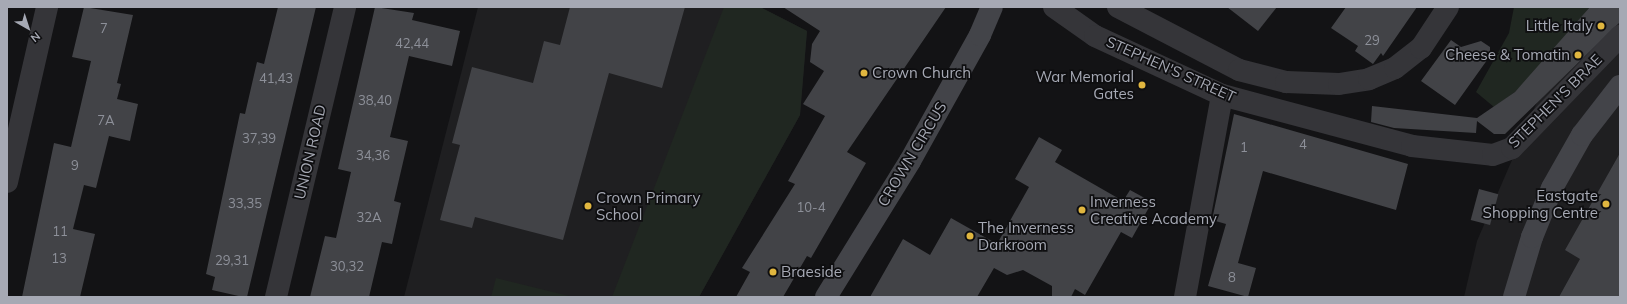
<!DOCTYPE html>
<html>
<head>
<meta charset="utf-8">
<style>
	body { margin:0 }
	#map { position:relative; width:1627px; height:304px; overflow:hidden; background:#131315; font-family:Mulish,sans-serif }
	div>[style] { position:absolute }
	.built>* { inset:0; background:#1f1f21 }
	.green>* { inset:0; background:#202721 }
	.building>* { inset:0; background:#424347; transform-origin:0 0 }
	.street>* { height:22px; margin:-11px; padding:0 11px; transform-origin:11px; border-radius:11px; background:#353539 }
	.secondary>* { height:22px; margin:-11px; padding:0 11px; transform-origin:11px; border-radius:11px; background:#434449 }
	.dots>* { width:11px; height:11px; translate:-50% -50%; box-sizing:border-box; border:2px solid #0e0e10; border-radius:50% }
	span { translate:-50% -50%; white-space:nowrap; text-align:center; line-height:1.15; -webkit-text-stroke:3.5px #0e0e10; paint-order:stroke }
	.number-label { font-size:13px; color:#8d9099 }
	.number-label span { -webkit-text-stroke-width:0 }
	.poi-label { font-size:15px; color:#a6a9b4 }
	.right { translate:-100% -50%; text-align:right }
	.left { translate:0 -50%; text-align:left }
	.street-label { font-size:15px; color:#a6a9b4 }
	.frame { position:absolute; inset:0; border:8px solid #a6a9b4; pointer-events:none }
	.north { position:absolute; left:8px; top:8px; width:40px; height:40px; -webkit-text-stroke:3px #0e0e10; paint-order:stroke; rotate:141deg; font-size:11px; font-weight:700; line-height:16px; text-align:center; color:#a6a9b4 }
	.north::after { content:''; display:block; margin:auto; width:14px; height:18px; background:#a6a9b4; clip-path:polygon(50% 0,100% 100%,50% 72%,0 100%) }
</style>
</head>
<body>
<div id="map">
	<div class="built">
		<div style="clip-path:polygon(478px 7px,760px 7px,807px 31px,800px 115px,699px 297px,404px 297px)"></div>
		<div style="clip-path:polygon(1578px 7px,1620px 7px,1620px 297px,1464px 297px,1477px 241px)"></div>
	</div>
	<div class="green">
		<div style="clip-path:polygon(724px 7px,760px 7px,807px 31px,800px 115px,699px 297px,612px 297px)"></div>
		<div style="clip-path:polygon(1514px 7px,1590px 7px,1541px 66px,1515px 92px,1494px 107px,1476px 92px,1509px 33px)"></div>
		<div style="clip-path:polygon(496px 278px,569px 296px,569px 297px,491px 297px)"></div>
	</div>
	<div class="building">
		<div style="clip-path:polygon(84px 7px,133px 15px,117px 83px,121px 84px,117px 99px,138px 104px,130px 141px,109px 136px,96px 188px,84px 185px,73px 229px,95px 234px,80px 297px,22px 297px,54px 143px,71px 147px,91px 61px,72px 57px)"></div>
		<div style="clip-path:polygon(278px 7px,316px 7px,247px 297px,243px 297px,212px 290px,215px 277px,206px 274px,240px 113px,245px 114px,257px 62px,264px 64px)"></div>
		<div style="clip-path:polygon(375px 7px,414px 13px,412px 20px,460px 31px,452px 66px,409px 56px,390px 137px,408px 141px,394px 201px,401px 203px,392px 244px,382px 242px,369px 297px,310px 297px,325px 236px,336px 238px,351px 172px,338px 169px)"></div>
		<div style="clip-path:polygon(570px 7px,685px 7px,662px 88px,609px 73px,563px 240px,475px 217px,472px 228px,440px 220px,460px 145px,452px 143px,472px 67px,533px 83px,544px 41px,560px 45px)"></div>
		<div style="clip-path:polygon(783px 7px,946px 7px,847px 152px,866px 163px,811px 258px,807px 256px,783px 297px,736px 297px,750px 272px,742px 268px,795px 184px,788px 181px,825px 116px,803px 104px,824px 71px,810px 62px,812px 44px,820px 31px)"></div>
		<div style="clip-path:polygon(1227px 7px,1277px 7px,1258px 31px)"></div>
		<div style="clip-path:polygon(1346px 7px,1417px 7px,1383px 56px,1381px 53px,1373px 64px,1355px 51px,1358px 46px,1331px 28px)"></div>
		<div style="clip-path:polygon(1590px 7px,1620px 7px,1620px 22px,1505px 134px,1494px 134px,1477px 121px,1476px 133px,1394px 128px,1371px 122px,1372px 106px,1477px 118px,1515px 92px)"></div>
		<div style="clip-path:polygon(1451px 40px,1461px 47px,1481px 41px,1490px 47px,1490px 56px,1455px 105px,1421px 81px)"></div>
		<div style="clip-path:polygon(1234px 114px,1408px 164px,1396px 210px,1263px 171px,1238px 263px,1256px 268px,1248px 297px,1208px 286px,1226px 224px,1212px 220px)"></div>
		<div style="clip-path:polygon(1039px 137px,1062px 150px,1055px 162px,1123px 201px,1130px 190px,1152px 202px,1132px 238px,1121px 232px,1085px 295px,1075px 289px,1071px 297px,1052px 297px,1052px 286px,1023px 270px,1007px 275px,994px 268px,977px 297px,870px 297px,903px 239px,930px 255px,951px 218px,997px 244px,1029px 187px,1015px 179px)"></div>
		<div style="clip-path:polygon(1620px 153px,1620px 297px,1559px 297px,1580px 259px,1565px 250px)"></div>
		<div style="left:1479px;top:189px;width:20px;height:32px;rotate:15deg"></div>
	</div>
	<div class="street">
		<div style="left:1054px;top:7px;width:50px;rotate:35.3deg"></div>
		<div style="left:1095px;top:36px;width:140px;rotate:24.9deg"></div>
		<div style="left:1222px;top:95px;width:197px;rotate:15deg"></div>
		<div style="left:1412px;top:146px;width:81px;rotate:6.3deg"></div>
		<div style="left:1493px;top:155px;width:20px;rotate:-20deg"></div>
		<div style="left:1512px;top:148px;width:156px;rotate:-46deg"></div>
		<div style="left:1118px;top:7px;width:136px;rotate:27.5deg"></div>
		<div style="left:1239px;top:70px;width:49px;rotate:14.3deg"></div>
		<div style="left:1286px;top:82px;width:53px;rotate:2.2deg"></div>
		<div style="left:1339px;top:84px;width:30px;rotate:-9deg"></div>
		<div style="left:1369px;top:79px;width:28px;rotate:-23deg"></div>
		<div style="left:1395px;top:68px;width:33px;rotate:-38deg"></div>
		<div style="left:1421px;top:48px;width:49px;rotate:-56.6deg"></div>
		<div style="left:7px;top:182px;width:180px;rotate:-77.1deg"></div>
		<div style="left:276px;top:297px;width:298px;rotate:-76.6deg"></div>
		<div style="left:1185px;top:297px;width:205px;rotate:-79.6deg"></div>
	</div>
	<div class="secondary">
		<div style="left:826px;top:297px;width:160px;rotate:-58.3deg"></div>
		<div style="left:910px;top:161px;width:144px;rotate:-60.9deg"></div>
		<div style="left:980px;top:35px;width:30px;rotate:-67deg"></div>
		<div style="left:1514px;top:297px;width:63px;rotate:-73.3deg"></div>
		<div style="left:1532px;top:237px;width:53px;rotate:-67.8deg"></div>
		<div style="left:1552px;top:188px;width:61px;rotate:-60.5deg"></div>
		<div style="left:1582px;top:135px;width:62px;rotate:-52.2deg"></div>
	</div>
	<div class="dots">
		<div style="left:1601px;top:26px;background:#e0b63f"></div>
		<div style="left:1578px;top:55px;background:#e0b63f"></div>
		<div style="left:864px;top:73px;background:#e0b63f"></div>
		<div style="left:1142px;top:85px;background:#e0b63f"></div>
		<div style="left:1606px;top:204px;background:#e0b63f"></div>
		<div style="left:588px;top:206px;background:#e0b63f"></div>
		<div style="left:1082px;top:210px;background:#e0b63f"></div>
		<div style="left:970px;top:236px;background:#e0b63f"></div>
		<div style="left:773px;top:272px;background:#e0b63f"></div>
	</div>
	<div class="number-label">
		<span style="left:104px;top:28px">7</span>
		<span style="left:1372px;top:40px">29</span>
		<span style="left:412px;top:43px">42,44</span>
		<span style="left:276px;top:78px">41,43</span>
		<span style="left:375px;top:100px">38,40</span>
		<span style="left:106px;top:120px">7A</span>
		<span style="left:259px;top:138px">37,39</span>
		<span style="left:1303px;top:144px">4</span>
		<span style="left:1244px;top:147px">1</span>
		<span style="left:373px;top:155px">34,36</span>
		<span style="left:75px;top:165px">9</span>
		<span style="left:245px;top:203px">33,35</span>
		<span style="left:811px;top:207px">10-4</span>
		<span style="left:369px;top:217px">32A</span>
		<span style="left:60px;top:231px">11</span>
		<span style="left:59px;top:258px">13</span>
		<span style="left:232px;top:260px">29,31</span>
		<span style="left:347px;top:266px">30,32</span>
		<span style="left:1232px;top:277px">8</span>
	</div>
	<div class="poi-label">
		<span class="right" style="left:1593px;top:26px">Little Italy</span>
		<span class="right" style="left:1570px;top:55px">Cheese &amp; Tomatin</span>
		<span class="left" style="left:872px;top:73px">Crown Church</span>
		<span class="right" style="left:1134px;top:85px">War Memorial<br>Gates</span>
		<span class="right" style="left:1598px;top:204px">Eastgate<br>Shopping Centre</span>
		<span class="left" style="left:596px;top:206px">Crown Primary<br>School</span>
		<span class="left" style="left:1090px;top:210px">Inverness<br>Creative Academy</span>
		<span class="left" style="left:978px;top:236px">The Inverness<br>Darkroom</span>
		<span class="left" style="left:781px;top:272px">Braeside</span>
	</div>
	<div class="street-label">
		<span style="left:1171px;top:69px;rotate:24deg">STEPHEN'S STREET</span>
		<span style="left:1555px;top:101px;rotate:-45deg">STEPHEN'S BRAE</span>
		<span style="left:310px;top:152px;rotate:-77deg">UNION ROAD</span>
		<span style="left:912px;top:154px;rotate:-59deg">CROWN CIRCUS</span>
	</div>
	<div class="frame"></div>
	<div class="north">N</div>
</div>
</body>
</html>
